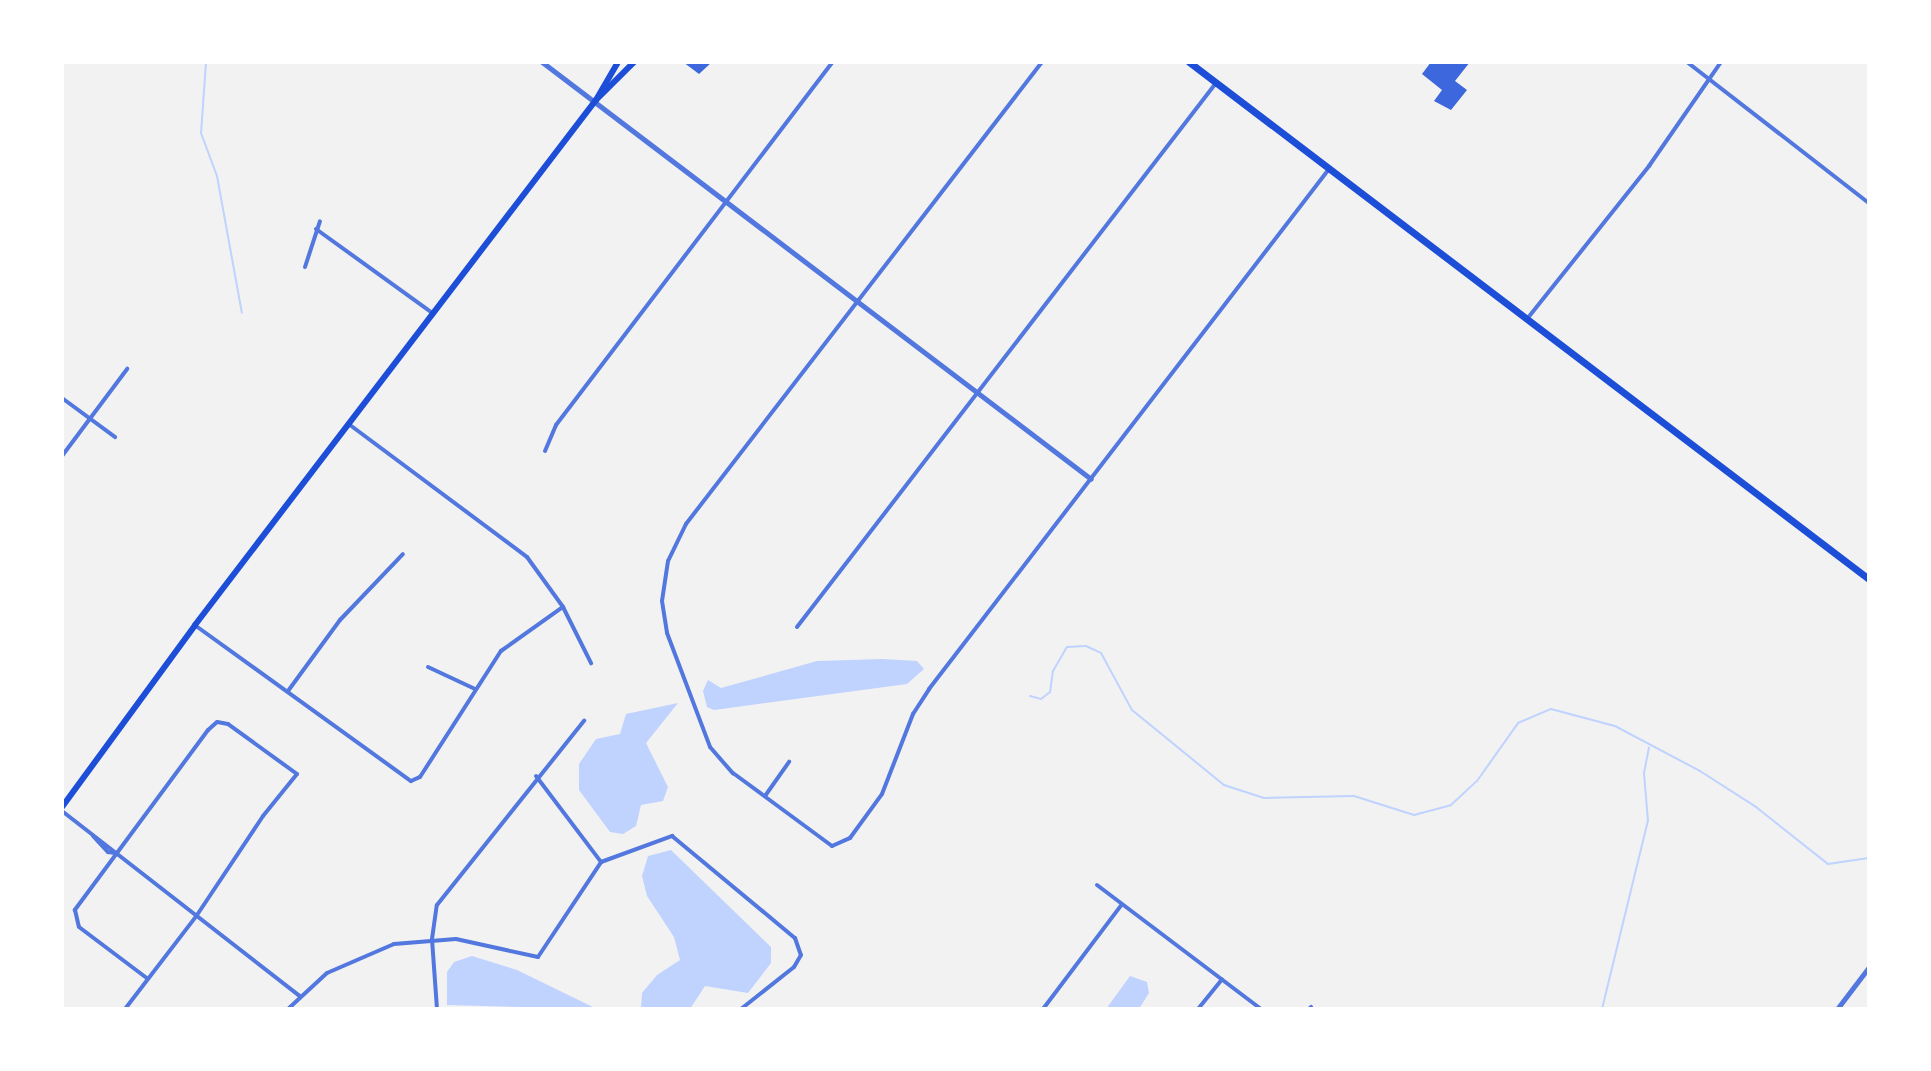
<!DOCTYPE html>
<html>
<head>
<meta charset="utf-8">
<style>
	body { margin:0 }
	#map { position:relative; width:1931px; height:1071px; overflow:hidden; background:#f2f2f2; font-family:"PT Serif",serif }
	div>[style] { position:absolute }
	.water>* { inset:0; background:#bfd3fe }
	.stream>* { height:2px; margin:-1px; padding:0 1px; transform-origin:1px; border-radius:1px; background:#bfd3fe }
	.building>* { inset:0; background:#3d67dc }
	.minor>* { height:4px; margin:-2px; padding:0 2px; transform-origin:2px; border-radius:2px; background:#5277de }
	.tertiary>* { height:5px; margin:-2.5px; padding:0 2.5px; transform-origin:2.5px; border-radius:2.5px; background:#5277de }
	.secondary>* { height:6px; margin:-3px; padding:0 3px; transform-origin:3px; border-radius:3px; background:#1d4ed8 }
	.primary>* { height:7px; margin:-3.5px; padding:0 3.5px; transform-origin:3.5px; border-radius:3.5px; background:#1d4ed8 }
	span { translate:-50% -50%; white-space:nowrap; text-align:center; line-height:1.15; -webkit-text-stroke:8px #fff; paint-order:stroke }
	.frame { position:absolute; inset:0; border:64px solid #fff; pointer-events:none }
</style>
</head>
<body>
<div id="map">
	<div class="water">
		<div style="clip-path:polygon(882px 659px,917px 661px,924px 669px,907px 684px,714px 710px,707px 707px,703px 691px,708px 680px,721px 688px,817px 661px)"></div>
		<div style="clip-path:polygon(678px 703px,646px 743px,668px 787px,663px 801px,641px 805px,636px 826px,623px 834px,610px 832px,579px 790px,579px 764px,596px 739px,620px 734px,626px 714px)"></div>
		<div style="clip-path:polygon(671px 850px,771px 947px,771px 963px,748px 993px,705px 986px,690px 1009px,641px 1008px,642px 993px,657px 975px,680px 960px,674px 937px,647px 896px,642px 876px,648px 856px)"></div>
		<div style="clip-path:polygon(472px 956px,517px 970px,597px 1009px,447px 1005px,447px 972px,454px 962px)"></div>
		<div style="clip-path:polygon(1130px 976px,1147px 982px,1149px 993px,1139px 1009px,1106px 1009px)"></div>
	</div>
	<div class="stream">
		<div style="left:206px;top:62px;width:71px;rotate:94deg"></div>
		<div style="left:201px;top:133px;width:46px;rotate:69.6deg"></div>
		<div style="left:217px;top:176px;width:139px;rotate:79.7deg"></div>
		<div style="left:1030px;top:696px;width:11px;rotate:15deg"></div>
		<div style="left:1041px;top:699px;width:11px;rotate:-38deg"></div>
		<div style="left:1050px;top:692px;width:21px;rotate:-82deg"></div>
		<div style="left:1053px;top:671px;width:28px;rotate:-60deg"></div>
		<div style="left:1067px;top:647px;width:19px;rotate:-3deg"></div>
		<div style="left:1086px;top:646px;width:17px;rotate:25deg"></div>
		<div style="left:1101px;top:653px;width:65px;rotate:61.5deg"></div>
		<div style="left:1132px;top:710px;width:119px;rotate:39.2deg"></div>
		<div style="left:1224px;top:785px;width:42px;rotate:18deg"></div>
		<div style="left:1264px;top:798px;width:90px;rotate:-1.3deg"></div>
		<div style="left:1354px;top:796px;width:63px;rotate:17.6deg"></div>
		<div style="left:1414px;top:815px;width:38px;rotate:-15deg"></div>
		<div style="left:1451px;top:805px;width:35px;rotate:-43deg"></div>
		<div style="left:1477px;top:781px;width:71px;rotate:-54.7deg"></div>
		<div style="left:1518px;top:723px;width:36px;rotate:-23deg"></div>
		<div style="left:1551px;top:709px;width:66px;rotate:14.9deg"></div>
		<div style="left:1615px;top:726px;width:96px;rotate:27.9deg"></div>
		<div style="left:1700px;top:771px;width:67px;rotate:32.7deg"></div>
		<div style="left:1756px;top:807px;width:92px;rotate:38.4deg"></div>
		<div style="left:1828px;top:864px;width:41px;rotate:-8.3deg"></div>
		<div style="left:1602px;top:1009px;width:194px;rotate:-76.3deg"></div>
		<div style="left:1648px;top:821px;width:48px;rotate:-94.8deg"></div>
		<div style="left:1644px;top:773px;width:26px;rotate:-79deg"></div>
	</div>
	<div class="building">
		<div style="clip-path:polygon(683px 62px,712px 62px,699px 74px)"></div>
		<div style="clip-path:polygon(1431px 62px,1470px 62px,1455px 81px,1467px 90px,1451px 110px,1434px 101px,1442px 90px,1422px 74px)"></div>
	</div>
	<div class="minor">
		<div style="left:1042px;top:62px;width:583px;rotate:127.62deg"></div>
		<div style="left:686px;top:524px;width:41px;rotate:115.9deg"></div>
		<div style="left:668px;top:561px;width:40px;rotate:98.5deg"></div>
		<div style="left:662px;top:601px;width:32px;rotate:81deg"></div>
		<div style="left:667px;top:633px;width:122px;rotate:69.3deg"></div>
		<div style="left:710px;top:747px;width:35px;rotate:49deg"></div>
		<div style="left:733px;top:773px;width:123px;rotate:36.4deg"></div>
		<div style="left:832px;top:846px;width:20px;rotate:-24deg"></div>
		<div style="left:850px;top:838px;width:54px;rotate:-54deg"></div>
		<div style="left:882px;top:794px;width:86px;rotate:-68.8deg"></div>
		<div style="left:913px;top:714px;width:30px;rotate:-57deg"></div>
		<div style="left:929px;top:689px;width:656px;rotate:-52.43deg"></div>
		<div style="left:1687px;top:62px;width:230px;rotate:37.8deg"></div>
		<div style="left:316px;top:229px;width:145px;rotate:35.8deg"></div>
		<div style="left:305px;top:267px;width:48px;rotate:-71.9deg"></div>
		<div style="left:1527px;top:319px;width:196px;rotate:-51.4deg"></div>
		<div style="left:1649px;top:166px;width:126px;rotate:-55.3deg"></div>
		<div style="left:62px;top:398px;width:66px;rotate:36.3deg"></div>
		<div style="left:350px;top:425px;width:221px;rotate:36.7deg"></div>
		<div style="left:527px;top:557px;width:62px;rotate:54.2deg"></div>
		<div style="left:563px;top:607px;width:63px;rotate:63.4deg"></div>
		<div style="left:545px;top:451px;width:28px;rotate:-67deg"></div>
		<div style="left:556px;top:425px;width:457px;rotate:-52.7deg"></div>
		<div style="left:62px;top:456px;width:109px;rotate:-53.2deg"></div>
		<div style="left:196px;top:626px;width:265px;rotate:35.8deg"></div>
		<div style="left:411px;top:781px;width:10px;rotate:-24deg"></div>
		<div style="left:420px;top:777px;width:150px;rotate:-57.3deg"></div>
		<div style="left:501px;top:651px;width:76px;rotate:-35.4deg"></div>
		<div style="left:797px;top:627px;width:687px;rotate:-52.4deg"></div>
		<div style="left:428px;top:667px;width:52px;rotate:25.1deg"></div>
		<div style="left:288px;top:691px;width:88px;rotate:-53.8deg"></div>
		<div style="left:340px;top:620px;width:91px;rotate:-46.3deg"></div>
		<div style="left:536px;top:776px;width:108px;rotate:52.9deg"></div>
		<div style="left:765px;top:796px;width:42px;rotate:-54.8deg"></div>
		<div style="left:62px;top:811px;width:301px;rotate:37.9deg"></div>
		<div style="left:93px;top:836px;width:22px;rotate:47deg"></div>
		<div style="left:108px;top:852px;width:7px;rotate:8deg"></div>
		<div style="left:601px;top:862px;width:76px;rotate:-20.1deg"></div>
		<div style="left:672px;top:836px;width:160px;rotate:39.7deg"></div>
		<div style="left:795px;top:938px;width:18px;rotate:71deg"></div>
		<div style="left:801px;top:955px;width:14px;rotate:120deg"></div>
		<div style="left:794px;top:967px;width:68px;rotate:141.6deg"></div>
		<div style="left:1097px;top:885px;width:206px;rotate:37.1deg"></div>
		<div style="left:125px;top:1009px;width:118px;rotate:-52.5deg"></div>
		<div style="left:197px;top:915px;width:119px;rotate:-56.3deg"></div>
		<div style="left:263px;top:816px;width:54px;rotate:-51deg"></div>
		<div style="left:297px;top:774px;width:85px;rotate:-144.1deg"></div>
		<div style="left:228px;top:724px;width:11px;rotate:-170deg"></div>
		<div style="left:217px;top:722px;width:12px;rotate:138deg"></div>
		<div style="left:208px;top:730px;width:224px;rotate:126.5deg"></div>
		<div style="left:75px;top:910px;width:17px;rotate:77deg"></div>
		<div style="left:79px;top:927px;width:86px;rotate:37deg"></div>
		<div style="left:288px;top:1009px;width:53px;rotate:-42.7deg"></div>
		<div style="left:327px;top:973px;width:73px;rotate:-23.4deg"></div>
		<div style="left:394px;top:944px;width:62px;rotate:-4.6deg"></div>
		<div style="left:456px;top:939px;width:84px;rotate:12.4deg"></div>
		<div style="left:538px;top:957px;width:114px;rotate:-56.4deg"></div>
		<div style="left:437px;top:1009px;width:70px;rotate:-94.1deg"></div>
		<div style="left:432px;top:939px;width:34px;rotate:-82deg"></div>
		<div style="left:437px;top:905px;width:236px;rotate:-51.4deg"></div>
		<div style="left:1043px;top:1009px;width:131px;rotate:-53deg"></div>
		<div style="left:1198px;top:1009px;width:38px;rotate:-51deg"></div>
		<div style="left:1309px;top:1009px;width:3px;rotate:-45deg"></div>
	</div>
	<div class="tertiary">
		<div style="left:542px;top:62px;width:689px;rotate:37.22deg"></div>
		<div style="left:1837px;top:1009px;width:53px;rotate:-52.7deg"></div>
	</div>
	<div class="secondary">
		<div style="left:596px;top:100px;width:54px;rotate:-45deg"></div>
		<div style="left:62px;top:807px;width:225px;rotate:-53.8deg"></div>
		<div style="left:195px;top:625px;width:661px;rotate:-52.63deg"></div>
		<div style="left:596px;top:100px;width:44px;rotate:-59.9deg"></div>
	</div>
	<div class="primary">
		<div style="left:1189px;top:62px;width:854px;rotate:37.25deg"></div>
	</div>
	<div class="frame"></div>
</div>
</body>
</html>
